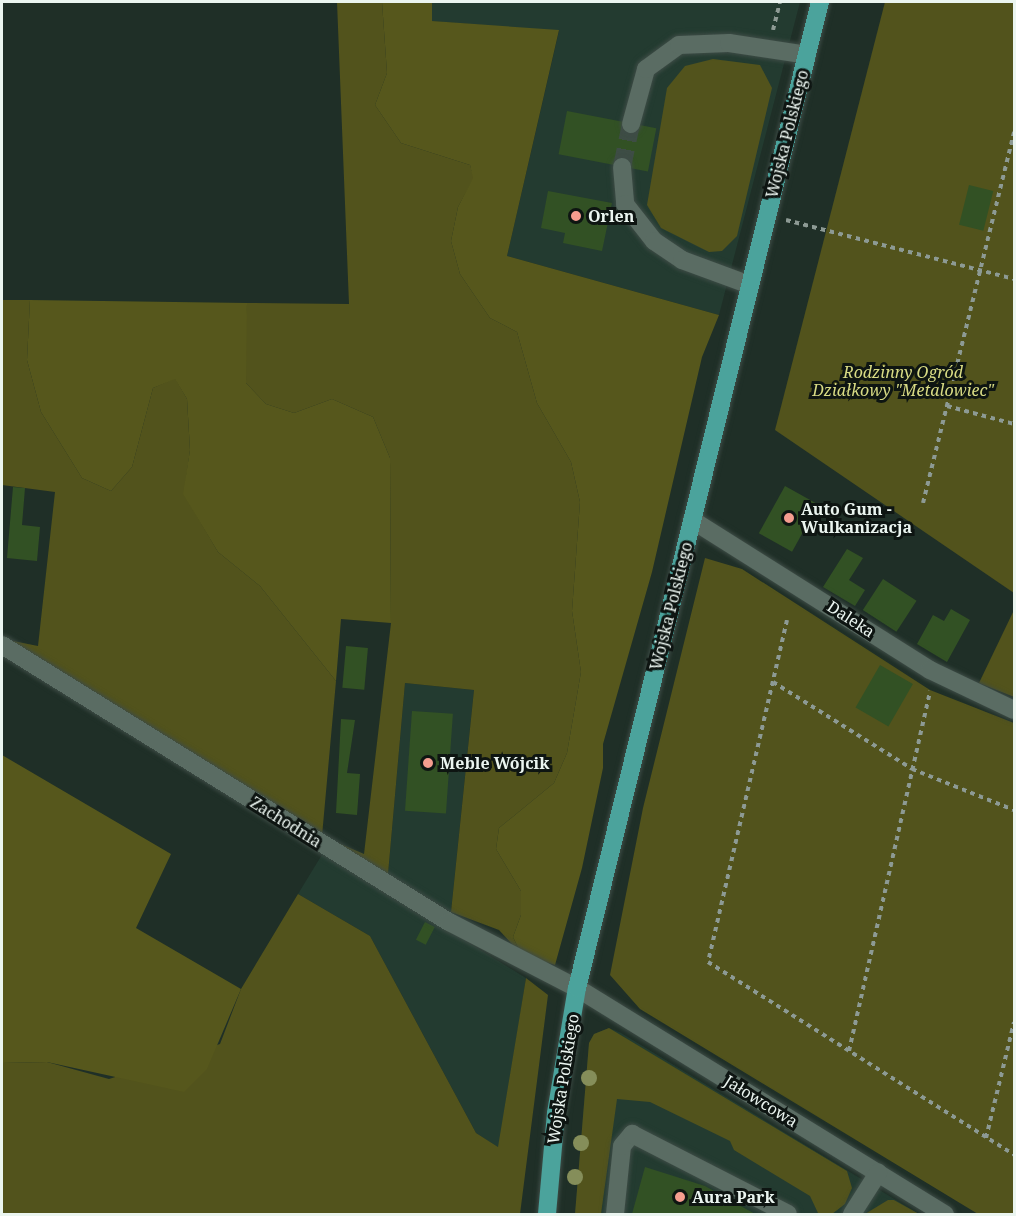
<!DOCTYPE html>
<html>
<head>
<meta charset="utf-8">
<style>
	body { margin:0 }
	#map { position:relative; width:1016px; height:1216px; overflow:hidden; background:#1f2f27; font-family:"Noto Serif",serif }
	div>[style] { position:absolute }
	.built>* { inset:0; background:#233b30 }
	.green>* { inset:0; background:#52531c }
	.forest>* { inset:0; background:#56571c }
	.building>* { inset:0; background:#325124; transform-origin:0 0 }
	.minor-tunnel>* { height:18px; margin-top:-9px; transform-origin:0; background:repeating-linear-gradient(90deg,#3e4d45 0 18px,transparent 0 27px) }
	.path>* { height:4px; margin-top:-2px; transform-origin:0; background:repeating-linear-gradient(90deg,#8d9a94 0 4.5px,transparent 0 9px) }
	.roads { filter:drop-shadow(0 0 2px #3e4c46) drop-shadow(0 0 2px #3e4c46) }
	.minor>* { height:18px; margin:-9px; padding:0 9px; transform-origin:9px; border-radius:9px; background:#5a6c63 }
	.major>* { height:18px; margin:-9px; padding:0 9px; transform-origin:9px; border-radius:9px; background:#4ba39c }
	.trees>* { width:16px; height:16px; margin:-8px; border-radius:50%; background:#858e5a }
	.dots>* { width:16px; height:16px; translate:-50% -50%; box-sizing:border-box; border:3px solid #0e1512; border-radius:50% }
	span { translate:-50% -50%; white-space:nowrap; text-align:center; line-height:1.15; -webkit-text-stroke:6px #0e1512; paint-order:stroke }
	.street-label { font-size:16px; color:#ebf5f0 }
	.poi-label { font-size:16px; color:#ebf5f0; font-weight:700 }
	.left { translate:0 -50%; text-align:left }
	.park-label { font-size:16px; color:#d8db84; font-style:italic }
	.frame { position:absolute; inset:0; border:3px solid #ebf5f0; pointer-events:none }
</style>
</head>
<body>
<div id="map">
	<div class="built">
		<div style="clip-path:polygon(432px 2px,800px 2px,719px 315px,507px 256px,559px 31px,431px 21px)"></div>
		<div style="clip-path:polygon(405px 683px,474px 690px,451px 912px,388px 874px)"></div>
		<div style="clip-path:polygon(323px 853px,526px 978px,499px 1148px,476px 1133px,370px 936px,298px 894px)"></div>
		<div style="clip-path:polygon(609px 1028px,621px 1033px,919px 1214px,575px 1214px,589px 1043px,594px 1034px)"></div>
	</div>
	<div class="green">
		<div style="clip-path:polygon(337px 2px,382px 2px,387px 73px,375px 105px,401px 143px,470px 165px,474px 178px,458px 207px,451px 241px,460px 274px,490px 318px,517px 332px,537px 403px,571px 462px,580px 502px,572px 611px,581px 672px,567px 753px,554px 783px,499px 828px,496px 849px,521px 891px,521px 915px,513px 937px,521px 954px,499px 930px,451px 912px,474px 690px,405px 683px,388px 874px,322px 836px,3px 639px,38px 646px,55px 492px,2px 485px,2px 300px,30px 300px,27px 360px,41px 412px,82px 478px,111px 491px,132px 467px,153px 388px,175px 378px,187px 399px,190px 450px,184px 494px,218px 552px,260px 586px,336px 681px,322px 836px,364px 854px,391px 623px,390px 458px,373px 417px,332px 399px,294px 413px,266px 404px,246px 383px,244px 339px,247px 303px,349px 304px)"></div>
		<div style="clip-path:polygon(885px 2px,1014px 2px,1014px 593px,775px 430px)"></div>
		<div style="clip-path:polygon(713px 59px,760px 65px,772px 88px,737px 236px,722px 251px,709px 252px,661px 228px,647px 205px,667px 88px,685px 66px)"></div>
		<div style="clip-path:polygon(705px 558px,742px 569px,930px 690px,1014px 723px,1014px 1214px,978px 1214px,640px 1009px,610px 975px,643px 808px)"></div>
		<div style="clip-path:polygon(1014px 610px,1014px 697px,979px 683px)"></div>
		<div style="clip-path:polygon(298px 894px,370px 936px,476px 1133px,498px 1147px,526px 978px,548px 995px,520px 1214px,2px 1214px,2px 1063px,47px 1062px,109px 1079px,220px 1044px,241px 989px)"></div>
		<div style="clip-path:polygon(609px 1028px,847px 1171px,852px 1188px,845px 1204px,832px 1214px,818px 1213px,810px 1196px,734px 1150px,730px 1141px,650px 1102px,617px 1099px,601px 1214px,575px 1214px,589px 1043px,594px 1034px)"></div>
		<div style="clip-path:polygon(888px 1200px,894px 1200px,919px 1214px,865px 1214px)"></div>
	</div>
	<div class="forest">
		<div style="clip-path:polygon(382px 2px,432px 2px,432px 21px,559px 30px,507px 256px,719px 315px,702px 357px,652px 572px,603px 744px,603px 768px,582px 868px,555px 965px,521px 954px,513px 937px,521px 915px,521px 891px,496px 849px,499px 828px,554px 783px,567px 753px,581px 672px,572px 611px,580px 502px,571px 462px,537px 403px,517px 332px,490px 318px,460px 274px,451px 241px,458px 207px,473px 178px,470px 165px,401px 143px,375px 105px,387px 73px)"></div>
		<div style="clip-path:polygon(30px 300px,247px 303px,246px 383px,266px 404px,294px 413px,332px 399px,373px 417px,390px 458px,391px 623px,341px 619px,336px 681px,260px 586px,218px 552px,183px 494px,190px 450px,187px 399px,175px 379px,153px 388px,132px 467px,111px 491px,82px 478px,41px 412px,27px 360px)"></div>
		<div style="clip-path:polygon(2px 755px,171px 854px,136px 928px,241px 989px,207px 1069px,184px 1092px,47px 1062px,2px 1063px)"></div>
	</div>
	<div class="building">
		<div style="left:567px;top:111px;width:91px;height:44px;rotate:11deg"></div>
		<div style="left:969px;top:185px;width:25px;height:41px;rotate:14deg"></div>
		<div style="clip-path:polygon(548px 191px,612px 203px,602px 251px,563px 243px,565px 233px,541px 228px)"></div>
		<div style="left:785px;top:486px;width:38px;height:54px;rotate:29deg"></div>
		<div style="clip-path:polygon(13px 487px,25px 488px,22px 525px,40px 527px,37px 561px,7px 558px)"></div>
		<div style="clip-path:polygon(847px 549px,863px 558px,849px 580px,865px 590px,855px 606px,823px 587px)"></div>
		<div style="left:883px;top:579px;width:40px;height:37px;rotate:33deg"></div>
		<div style="clip-path:polygon(951px 609px,970px 620px,947px 662px,917px 644px,933px 615px,944px 621px)"></div>
		<div style="left:346px;top:646px;width:22px;height:42px;rotate:5deg"></div>
		<div style="left:880px;top:665px;width:38px;height:49px;rotate:30deg"></div>
		<div style="left:412px;top:711px;width:41px;height:100px;rotate:4deg"></div>
		<div style="clip-path:polygon(341px 719px,355px 720px,347px 773px,360px 774px,357px 815px,336px 813px)"></div>
		<div style="left:425px;top:922px;width:11px;height:20px;rotate:27deg"></div>
		<div style="clip-path:polygon(645px 1167px,705px 1186px,755px 1214px,632px 1214px)"></div>
	</div>
	<div class="minor-tunnel">
		<div style="left:622px;top:167px;width:44px;rotate:-78.2deg"></div>
	</div>
	<div class="path">
		<div style="left:773px;top:30px;width:29px;rotate:-76deg"></div>
		<div style="left:786px;top:220px;width:236px;rotate:14.5deg"></div>
		<div style="left:947px;top:406px;width:69px;rotate:15deg"></div>
		<div style="left:923px;top:503px;width:382px;rotate:-76.2deg"></div>
		<div style="left:787px;top:620px;width:351px;rotate:103deg"></div>
		<div style="left:708px;top:962px;width:362px;rotate:32.2deg"></div>
		<div style="left:773px;top:682px;width:164px;rotate:32deg"></div>
		<div style="left:912px;top:769px;width:110px;rotate:21.9deg"></div>
		<div style="left:849px;top:1051px;width:369px;rotate:-77.3deg"></div>
		<div style="left:986px;top:1138px;width:119px;rotate:-76.4deg"></div>
	</div>
	<div class="roads">
		<div class="minor">
			<div style="left:631px;top:124px;width:57px;rotate:-74.7deg"></div>
			<div style="left:646px;top:69px;width:41px;rotate:-36deg"></div>
			<div style="left:679px;top:45px;width:50px;rotate:-2.3deg"></div>
			<div style="left:729px;top:43px;width:79px;rotate:8.7deg"></div>
			<div style="left:622px;top:167px;width:37px;rotate:85deg"></div>
			<div style="left:625px;top:204px;width:47px;rotate:51.9deg"></div>
			<div style="left:654px;top:241px;width:34px;rotate:34deg"></div>
			<div style="left:682px;top:260px;width:72px;rotate:20.2deg"></div>
			<div style="left:692px;top:520px;width:281px;rotate:32.2deg"></div>
			<div style="left:930px;top:670px;width:93px;rotate:25.5deg"></div>
			<div style="left:2px;top:645px;width:526px;rotate:31.79deg"></div>
			<div style="left:449px;top:922px;width:144px;rotate:27.3deg"></div>
			<div style="left:577px;top:988px;width:432px;rotate:31.6deg"></div>
			<div style="left:615px;top:1214px;width:68px;rotate:-84.1deg"></div>
			<div style="left:622px;top:1146px;width:16px;rotate:-50deg"></div>
			<div style="left:632px;top:1134px;width:175px;rotate:27.1deg"></div>
			<div style="left:852px;top:1214px;width:49px;rotate:-57.6deg"></div>
		</div>
		<div class="major">
			<div style="left:547px;top:1214px;width:101px;rotate:-84.9deg"></div>
			<div style="left:556px;top:1113px;width:127px;rotate:-80.5deg"></div>
			<div style="left:577px;top:988px;width:1016px;rotate:-76.16deg"></div>
		</div>
	</div>
	<div class="trees">
		<div style="left:589px;top:1078px"></div>
		<div style="left:581px;top:1143px"></div>
		<div style="left:575px;top:1177px"></div>
	</div>
	<div class="dots">
		<div style="left:576px;top:216px;background:#f59d8f"></div>
		<div style="left:789px;top:518px;background:#f59d8f"></div>
		<div style="left:428px;top:763px;background:#f59d8f"></div>
		<div style="left:680px;top:1197px;background:#f59d8f"></div>
	</div>
	<div class="street-label">
		<span style="left:787px;top:134px;rotate:-76deg">Wojska Polskiego</span>
		<span style="left:671px;top:606px;rotate:-76deg">Wojska Polskiego</span>
		<span style="left:851px;top:619px;rotate:33deg">Daleka</span>
		<span style="left:286px;top:822px;rotate:32deg">Zachodnia</span>
		<span style="left:563px;top:1079px;rotate:-81deg">Wojska Polskiego</span>
		<span style="left:761px;top:1101px;rotate:32deg">Jałowcowa</span>
	</div>
	<div class="poi-label">
		<span class="left" style="left:588px;top:216px">Orlen</span>
		<span class="left" style="left:801px;top:518px">Auto Gum -<br>Wulkanizacja</span>
		<span class="left" style="left:440px;top:763px">Meble Wójcik</span>
		<span class="left" style="left:692px;top:1197px">Aura Park</span>
	</div>
	<div class="park-label">
		<span style="left:903px;top:381px">Rodzinny Ogród<br>Działkowy "Metalowiec"</span>
	</div>
	<div class="frame"></div>
</div>
</body>
</html>
